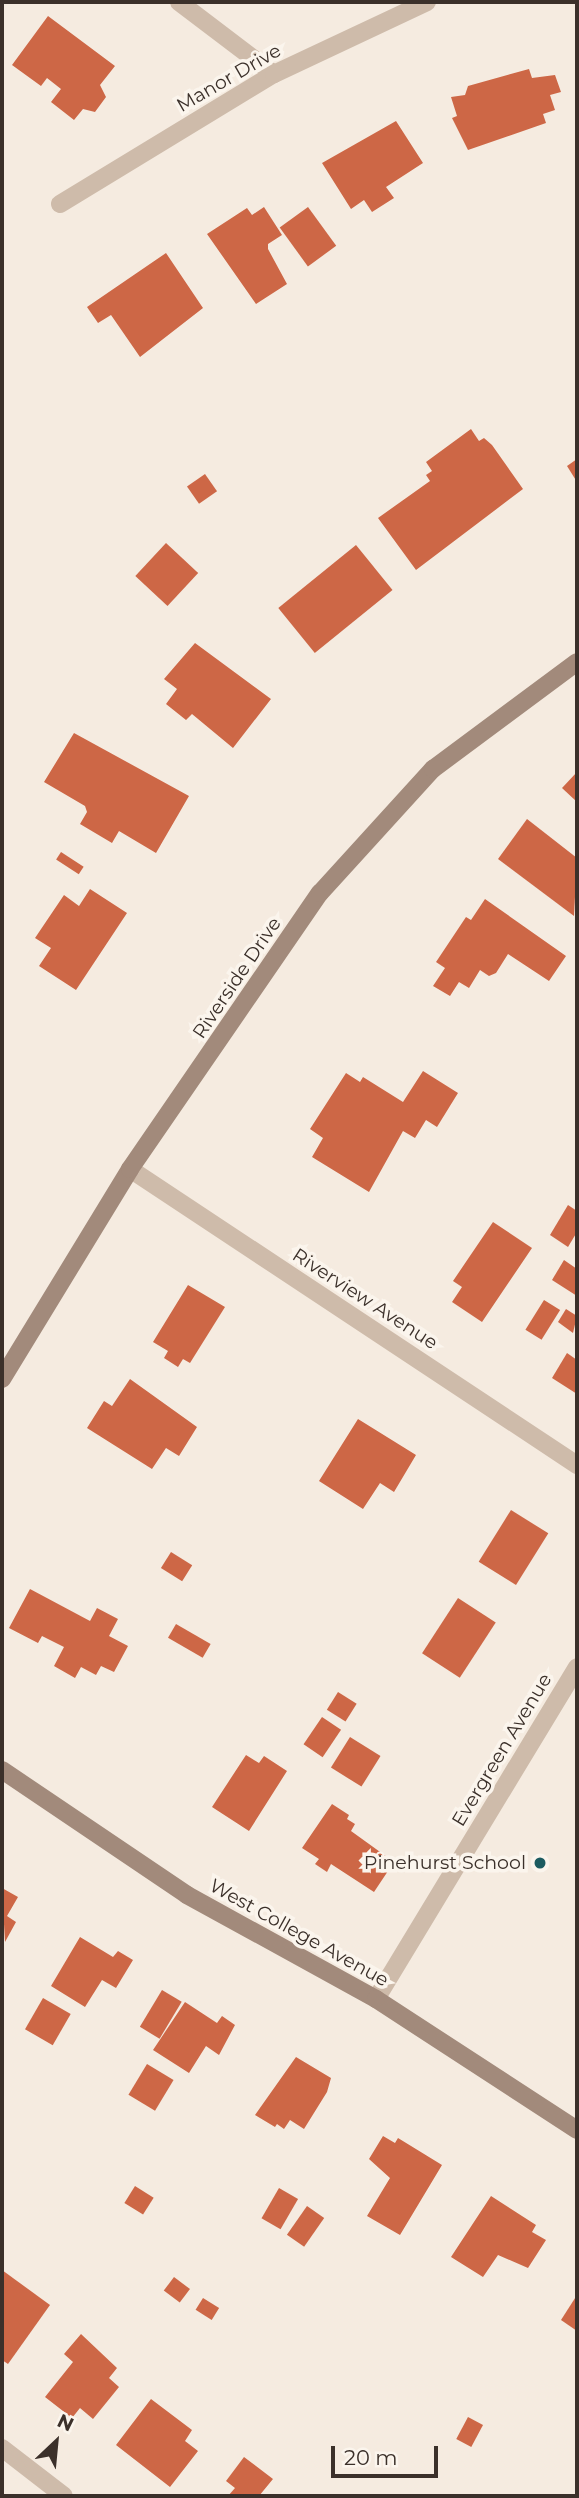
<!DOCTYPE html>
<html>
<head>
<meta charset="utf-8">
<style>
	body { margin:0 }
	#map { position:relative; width:579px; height:2498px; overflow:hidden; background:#f5ebe0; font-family:Montserrat,sans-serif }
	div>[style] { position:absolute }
	.building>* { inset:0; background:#cd6746; transform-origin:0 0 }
	.street>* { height:18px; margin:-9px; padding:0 9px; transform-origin:9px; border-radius:9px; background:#cebbaa }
	.secondary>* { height:18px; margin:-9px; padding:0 9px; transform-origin:9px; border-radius:9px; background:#a28a7b }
	.dots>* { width:19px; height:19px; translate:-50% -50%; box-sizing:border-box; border:4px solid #fbf5ed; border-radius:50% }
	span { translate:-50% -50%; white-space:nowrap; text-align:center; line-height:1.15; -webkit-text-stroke:7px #fbf5ed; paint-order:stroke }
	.street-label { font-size:19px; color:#3b302a }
	.poi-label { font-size:19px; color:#3b302a }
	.right { translate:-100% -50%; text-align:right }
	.frame { position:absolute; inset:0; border:4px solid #3b302a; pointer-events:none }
	.north { position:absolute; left:21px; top:2407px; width:70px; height:70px; -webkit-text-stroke:5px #fbf5ed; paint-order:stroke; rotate:26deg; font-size:19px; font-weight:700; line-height:28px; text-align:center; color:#3b302a }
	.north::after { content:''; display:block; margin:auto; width:24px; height:32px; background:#3b302a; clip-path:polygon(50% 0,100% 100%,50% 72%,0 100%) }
	.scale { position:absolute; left:331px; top:2446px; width:107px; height:32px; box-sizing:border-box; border:4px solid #3b302a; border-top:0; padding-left:9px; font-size:21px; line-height:24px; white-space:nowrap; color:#3b302a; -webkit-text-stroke:5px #fbf5ed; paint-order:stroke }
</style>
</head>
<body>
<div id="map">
	<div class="building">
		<div style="clip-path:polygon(48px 16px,115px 66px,100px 85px,106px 97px,95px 112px,83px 109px,74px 120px,51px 102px,61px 89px,47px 78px,41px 86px,12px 65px)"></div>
		<div style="clip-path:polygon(529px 69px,532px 78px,555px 75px,561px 92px,550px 95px,555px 110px,543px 114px,546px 123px,468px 150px,452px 118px,457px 116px,451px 97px,465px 95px,468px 86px)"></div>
		<div style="clip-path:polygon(396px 121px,423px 163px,386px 187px,394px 198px,372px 212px,364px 200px,351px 209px,322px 163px)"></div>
		<div style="clip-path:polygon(264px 207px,282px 235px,268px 244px,268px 249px,287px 284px,256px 304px,207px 234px,247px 208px,252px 215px)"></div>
		<div style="left:308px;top:207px;width:48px;height:35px;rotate:54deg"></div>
		<div style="clip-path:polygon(166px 253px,203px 308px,140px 357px,111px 315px,98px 323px,87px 307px)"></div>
		<div style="clip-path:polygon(471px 429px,479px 441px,484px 438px,492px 445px,523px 489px,416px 570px,378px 518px,430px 481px,426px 475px,432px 471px,426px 462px)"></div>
		<div style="clip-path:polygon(577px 459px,577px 482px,567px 466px)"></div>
		<div style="left:205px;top:474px;width:21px;height:22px;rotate:55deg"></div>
		<div style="left:166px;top:543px;width:44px;height:45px;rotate:43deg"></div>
		<div style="left:356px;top:545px;width:58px;height:100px;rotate:51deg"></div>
		<div style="clip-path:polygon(195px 643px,271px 699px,233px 748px,192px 714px,186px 720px,166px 704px,177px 689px,164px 679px)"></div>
		<div style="clip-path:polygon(74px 733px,189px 796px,156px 853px,119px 831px,112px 843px,80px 824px,87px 812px,85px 806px,44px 782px)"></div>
		<div style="clip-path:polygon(577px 772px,577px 802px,562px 788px)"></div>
		<div style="clip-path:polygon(527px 819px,577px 858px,574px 916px,498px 859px)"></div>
		<div style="left:61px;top:852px;width:27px;height:9px;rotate:33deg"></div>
		<div style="clip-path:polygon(90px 889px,127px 913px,76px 990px,39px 966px,51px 948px,35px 938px,64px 895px,79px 906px)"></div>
		<div style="clip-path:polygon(485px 899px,566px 956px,549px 981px,508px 954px,496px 973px,489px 976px,480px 970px,469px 988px,459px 982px,450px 996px,433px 986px,445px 968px,436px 962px,466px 917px,471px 920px)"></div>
		<div style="clip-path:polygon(423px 1071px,458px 1093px,437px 1127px,426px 1120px,415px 1138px,403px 1131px,369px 1192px,312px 1157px,323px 1138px,310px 1129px,346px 1073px,360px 1082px,363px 1077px,403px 1102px)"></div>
		<div style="clip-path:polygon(568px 1205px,577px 1211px,577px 1232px,568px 1247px,550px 1235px)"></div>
		<div style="clip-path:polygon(493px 1222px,532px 1248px,482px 1322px,452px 1302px,462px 1287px,453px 1281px)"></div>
		<div style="clip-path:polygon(564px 1260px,577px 1269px,577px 1296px,552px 1280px)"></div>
		<div style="clip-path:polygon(188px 1285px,225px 1307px,190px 1363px,183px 1359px,178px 1367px,164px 1358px,168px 1351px,153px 1342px)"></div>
		<div style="left:544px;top:1300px;width:19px;height:35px;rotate:32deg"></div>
		<div style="clip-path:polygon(566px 1309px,577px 1316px,573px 1333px,558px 1322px)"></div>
		<div style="clip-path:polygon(567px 1353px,577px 1360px,577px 1394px,552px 1378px)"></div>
		<div style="clip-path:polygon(130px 1379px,197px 1427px,179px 1456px,166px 1448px,152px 1469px,87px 1428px,104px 1401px,112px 1406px)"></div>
		<div style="clip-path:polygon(358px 1419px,416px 1455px,394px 1492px,380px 1483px,363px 1509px,319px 1481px)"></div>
		<div style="left:511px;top:1510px;width:44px;height:61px;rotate:32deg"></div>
		<div style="left:171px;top:1552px;width:25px;height:19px;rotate:32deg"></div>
		<div style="clip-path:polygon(30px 1589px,90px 1621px,97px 1608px,118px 1619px,109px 1636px,128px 1646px,114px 1672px,101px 1666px,96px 1675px,81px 1667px,75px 1678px,54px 1666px,64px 1647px,42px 1636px,38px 1643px,9px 1628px)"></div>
		<div style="left:458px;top:1598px;width:45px;height:66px;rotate:33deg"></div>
		<div style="left:176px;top:1624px;width:40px;height:16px;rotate:30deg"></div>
		<div style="left:338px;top:1692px;width:22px;height:21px;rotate:32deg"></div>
		<div style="left:322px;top:1717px;width:23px;height:33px;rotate:34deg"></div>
		<div style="left:350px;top:1737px;width:36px;height:36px;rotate:32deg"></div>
		<div style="clip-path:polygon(246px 1755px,259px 1763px,264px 1756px,287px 1771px,249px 1831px,212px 1807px)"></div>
		<div style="clip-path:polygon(332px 1804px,349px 1815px,347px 1819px,355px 1824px,351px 1831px,394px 1862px,374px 1892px,331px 1864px,327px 1872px,315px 1864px,319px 1859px,302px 1848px)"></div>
		<div style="clip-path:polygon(2px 1888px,18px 1897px,7px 1916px,16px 1922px,5px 1942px)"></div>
		<div style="clip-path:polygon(80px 1937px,113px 1957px,118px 1951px,133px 1960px,116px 1988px,102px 1980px,85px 2007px,51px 1986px)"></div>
		<div style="left:162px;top:1990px;width:23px;height:43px;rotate:31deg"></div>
		<div style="left:43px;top:1998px;width:32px;height:36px;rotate:30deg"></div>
		<div style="clip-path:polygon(185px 2002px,217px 2023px,222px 2016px,235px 2025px,219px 2055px,206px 2046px,189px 2073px,153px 2050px)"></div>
		<div style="clip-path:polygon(296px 2057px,331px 2078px,327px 2092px,304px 2129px,290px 2120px,284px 2129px,277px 2124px,275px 2127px,255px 2115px)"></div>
		<div style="left:147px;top:2064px;width:31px;height:36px;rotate:31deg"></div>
		<div style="clip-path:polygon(383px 2136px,395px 2143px,398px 2138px,442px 2165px,400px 2235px,367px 2216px,390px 2178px,369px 2159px)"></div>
		<div style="left:135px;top:2186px;width:22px;height:20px;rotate:32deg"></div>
		<div style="left:279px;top:2188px;width:22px;height:35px;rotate:30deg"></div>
		<div style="clip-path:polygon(491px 2196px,536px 2225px,532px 2232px,546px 2240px,528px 2268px,498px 2255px,483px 2277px,451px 2257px)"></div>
		<div style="left:307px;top:2206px;width:21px;height:35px;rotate:35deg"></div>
		<div style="clip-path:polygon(2px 2270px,50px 2305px,8px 2364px,2px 2360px)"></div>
		<div style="left:174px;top:2277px;width:20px;height:17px;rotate:37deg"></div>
		<div style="clip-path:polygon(577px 2295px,577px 2331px,561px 2320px)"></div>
		<div style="left:203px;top:2298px;width:19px;height:14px;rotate:32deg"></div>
		<div style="clip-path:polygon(81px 2334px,117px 2368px,109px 2378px,119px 2387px,93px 2419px,80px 2408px,72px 2418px,45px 2397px,73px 2362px,64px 2354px)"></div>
		<div style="clip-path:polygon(151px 2399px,192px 2430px,185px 2441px,198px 2451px,170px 2487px,116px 2445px)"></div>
		<div style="left:468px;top:2417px;width:17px;height:25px;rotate:28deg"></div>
		<div style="clip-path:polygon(244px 2457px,273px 2479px,259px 2496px,228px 2496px,235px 2488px,226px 2481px)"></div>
	</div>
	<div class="street">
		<div style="left:179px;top:2px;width:119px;rotate:37.2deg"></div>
		<div style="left:60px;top:204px;width:250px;rotate:-31.3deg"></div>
		<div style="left:274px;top:74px;width:169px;rotate:-25.2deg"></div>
		<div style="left:130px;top:1169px;width:536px;rotate:33.51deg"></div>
		<div style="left:376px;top:1999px;width:388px;rotate:-58.8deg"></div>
		<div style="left:2px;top:2448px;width:78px;rotate:37.7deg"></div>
	</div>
	<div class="secondary">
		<div style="left:2px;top:1379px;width:246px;rotate:-58.6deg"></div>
		<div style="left:130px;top:1169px;width:335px;rotate:-55.5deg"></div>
		<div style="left:320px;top:893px;width:168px;rotate:-47.7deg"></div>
		<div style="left:433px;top:769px;width:179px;rotate:-36.6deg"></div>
		<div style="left:2px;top:1770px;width:223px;rotate:34deg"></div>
		<div style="left:187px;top:1895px;width:216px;rotate:28.8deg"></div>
		<div style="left:376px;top:1999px;width:240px;rotate:33.1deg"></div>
	</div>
	<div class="dots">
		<div style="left:540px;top:1863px;background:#1c5b60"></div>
	</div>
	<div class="street-label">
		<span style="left:229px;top:78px;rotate:-30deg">Manor Drive</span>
		<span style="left:237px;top:978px;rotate:-56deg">Riverside Drive</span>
		<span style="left:365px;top:1299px;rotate:33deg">Riverview Avenue</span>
		<span style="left:502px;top:1750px;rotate:-59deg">Evergreen Avenue</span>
		<span style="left:299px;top:1933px;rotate:29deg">West College Avenue</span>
	</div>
	<div class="poi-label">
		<span class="right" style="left:526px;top:1863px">Pinehurst School</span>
	</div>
	<div class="frame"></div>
	<div class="north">N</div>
	<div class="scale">20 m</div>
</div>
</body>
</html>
